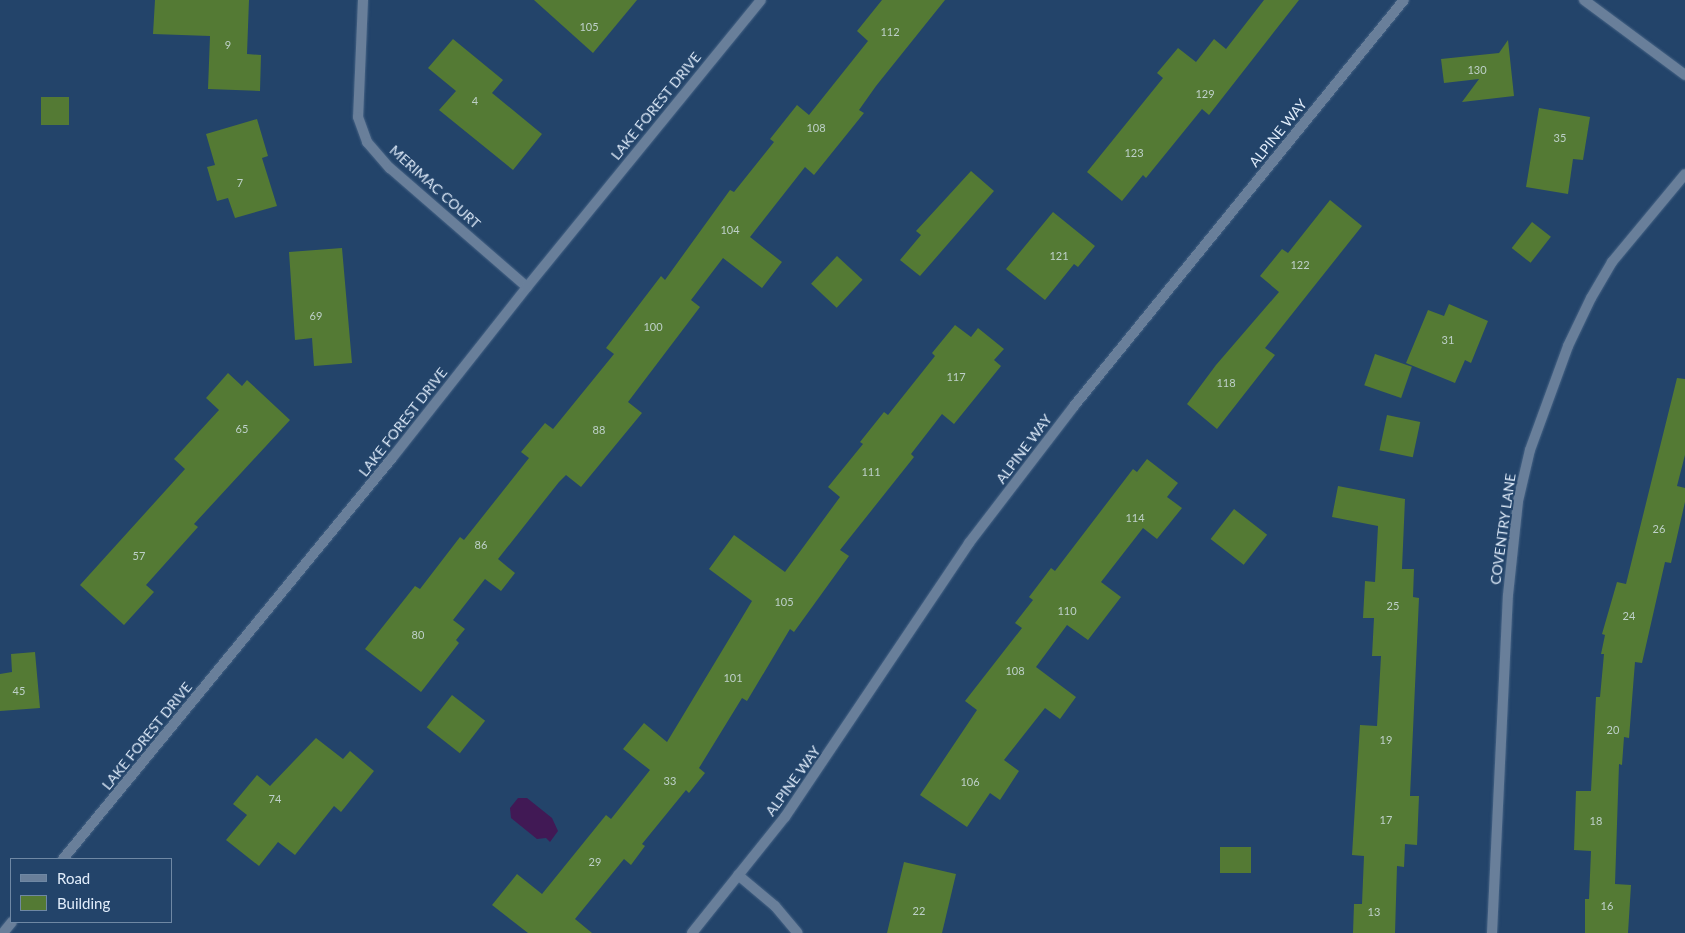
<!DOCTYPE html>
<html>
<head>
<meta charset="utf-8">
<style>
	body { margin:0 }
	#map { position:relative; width:1685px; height:933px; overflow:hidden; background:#23446a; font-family:Lato,sans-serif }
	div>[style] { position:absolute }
	.water>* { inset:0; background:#411955 }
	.building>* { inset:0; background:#547a34; transform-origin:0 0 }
	.roads { filter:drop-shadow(0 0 1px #456284) drop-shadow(0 0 1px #456284) }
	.street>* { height:10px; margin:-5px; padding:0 5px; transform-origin:5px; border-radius:5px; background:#697f9a }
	span { translate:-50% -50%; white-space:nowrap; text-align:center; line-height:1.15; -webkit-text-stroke:4px #23446a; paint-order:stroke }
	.number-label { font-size:11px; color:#bed0c9 }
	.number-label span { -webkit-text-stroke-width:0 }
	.street-label { font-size:14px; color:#e1edfb }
	.legend { position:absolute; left:10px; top:858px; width:162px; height:65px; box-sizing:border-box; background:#23446a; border:1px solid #6f88a4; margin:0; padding:6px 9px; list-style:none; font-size:15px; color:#e1edfb }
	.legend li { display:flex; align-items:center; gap:10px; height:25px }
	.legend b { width:25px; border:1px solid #6f88a4 }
</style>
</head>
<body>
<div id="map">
	<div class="water">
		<div style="clip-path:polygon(518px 798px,527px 798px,552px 818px,558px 831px,550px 842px,546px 838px,537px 839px,511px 818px,510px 808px)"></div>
	</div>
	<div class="building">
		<div style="clip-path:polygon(155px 0,249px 0,247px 54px,261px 55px,260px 91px,208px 89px,210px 36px,153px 34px)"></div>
		<div style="clip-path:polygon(534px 0,637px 0,593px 53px)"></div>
		<div style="clip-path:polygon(882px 0,945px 0,876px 86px,859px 110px,864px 113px,814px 175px,805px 167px,750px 237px,782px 262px,762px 288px,723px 258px,691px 300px,700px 307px,628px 402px,642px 413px,581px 487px,566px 475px,559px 482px,498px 559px,515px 573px,501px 591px,485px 579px,453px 620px,465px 629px,456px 640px,459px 643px,421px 692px,365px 649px,415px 586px,420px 589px,460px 537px,464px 540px,529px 458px,521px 452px,545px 423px,553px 429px,614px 354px,606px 348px,661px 276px,665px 280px,730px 190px,734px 192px,774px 142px,770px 139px,797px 105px,809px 115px,868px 41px,857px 31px)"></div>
		<div style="clip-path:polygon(1264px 0,1299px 0,1209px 115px,1202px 109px,1146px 178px,1143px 175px,1122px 201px,1087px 172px,1163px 78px,1157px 73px,1178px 48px,1196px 62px,1214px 39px,1226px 49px)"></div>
		<div style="clip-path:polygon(453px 39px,503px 80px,492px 93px,542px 134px,513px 170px,439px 110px,456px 91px,428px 68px)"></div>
		<div style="clip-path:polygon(1508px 40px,1514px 96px,1462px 102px,1479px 79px,1444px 83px,1441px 59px,1499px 53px)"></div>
		<div style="left:41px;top:97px;width:28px;height:28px"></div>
		<div style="clip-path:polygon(1539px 108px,1590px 117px,1583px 160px,1573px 159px,1568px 194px,1526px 187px)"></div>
		<div style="clip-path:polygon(257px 119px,268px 156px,262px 158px,277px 206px,235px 218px,228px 198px,217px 201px,207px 167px,215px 165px,206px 134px)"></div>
		<div style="clip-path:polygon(971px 171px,994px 191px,920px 276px,900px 260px,921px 235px,916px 231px)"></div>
		<div style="clip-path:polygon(1330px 200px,1362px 226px,1265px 348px,1275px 355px,1217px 429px,1187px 404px,1216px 365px,1279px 292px,1260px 276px,1282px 249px,1288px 253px)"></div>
		<div style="clip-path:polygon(1053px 212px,1095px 246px,1078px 267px,1074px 264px,1045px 300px,1006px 269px)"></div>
		<div style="left:1532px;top:222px;width:24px;height:33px;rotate:38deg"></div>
		<div style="clip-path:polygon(342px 248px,352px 363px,314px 366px,312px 338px,295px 340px,289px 252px)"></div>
		<div style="left:837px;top:256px;width:35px;height:38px;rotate:43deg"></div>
		<div style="clip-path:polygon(1449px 304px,1488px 321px,1471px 363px,1465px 360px,1455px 383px,1406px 363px,1428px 310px,1444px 316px)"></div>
		<div style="clip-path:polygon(955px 325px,971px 337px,978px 328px,1004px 349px,994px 360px,1001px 366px,954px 424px,942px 414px,911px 454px,914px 457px,840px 550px,849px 556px,794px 632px,790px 629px,747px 701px,742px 698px,699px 768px,705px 773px,689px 793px,686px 790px,642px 844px,645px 846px,631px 865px,624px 859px,575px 919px,592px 933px,528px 933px,492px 905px,517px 874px,542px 894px,606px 815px,611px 819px,650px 770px,623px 749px,644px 723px,667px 742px,752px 601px,709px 569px,734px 535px,785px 572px,840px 497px,828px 487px,863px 444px,860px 442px,884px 412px,888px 415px,935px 356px,932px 353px)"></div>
		<div style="left:1375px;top:354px;width:39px;height:33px;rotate:19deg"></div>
		<div style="clip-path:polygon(228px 373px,242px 386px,247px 380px,290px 420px,194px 524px,198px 527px,146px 585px,154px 592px,124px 625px,80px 585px,185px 469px,174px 459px,219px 410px,206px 398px)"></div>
		<div style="clip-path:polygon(1677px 378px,1685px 379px,1685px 455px,1677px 486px,1685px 488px,1685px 502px,1671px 563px,1665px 562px,1642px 663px,1635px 662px,1629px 738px,1624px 737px,1622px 765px,1619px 764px,1615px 884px,1631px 885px,1628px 933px,1585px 933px,1585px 899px,1589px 899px,1591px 851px,1574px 850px,1576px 791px,1591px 791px,1596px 697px,1600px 697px,1604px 654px,1601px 654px,1605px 635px,1602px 634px,1617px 582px,1626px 584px)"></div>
		<div style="left:1387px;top:415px;width:34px;height:36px;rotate:12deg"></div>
		<div style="clip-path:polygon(1147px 459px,1178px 483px,1167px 497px,1182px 508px,1157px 539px,1143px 528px,1101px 582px,1121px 597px,1088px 640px,1067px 625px,1036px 667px,1076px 697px,1060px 719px,1045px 708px,1004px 760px,1019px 771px,1000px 800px,990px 793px,967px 827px,920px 795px,977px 710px,965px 701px,1022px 628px,1015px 623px,1033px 600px,1029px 597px,1051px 568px,1055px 571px,1133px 469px,1137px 472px)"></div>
		<div style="clip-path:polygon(1338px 486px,1405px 499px,1402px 569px,1414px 569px,1413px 597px,1419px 598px,1410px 796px,1419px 796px,1417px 845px,1405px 844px,1404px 867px,1397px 866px,1395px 933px,1353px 933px,1354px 904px,1362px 904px,1364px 856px,1352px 855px,1360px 725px,1377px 726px,1381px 656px,1372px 656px,1374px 618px,1363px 618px,1365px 581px,1375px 582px,1378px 526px,1332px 517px)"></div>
		<div style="left:1234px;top:509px;width:42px;height:38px;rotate:38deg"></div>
		<div style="clip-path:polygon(35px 652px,40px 708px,0 711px,0 674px,12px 672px,11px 654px)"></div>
		<div style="left:452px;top:695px;width:42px;height:41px;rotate:38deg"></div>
		<div style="clip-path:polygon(316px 738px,343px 759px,350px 751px,374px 771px,341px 812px,334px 806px,295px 855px,278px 842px,259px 866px,226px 840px,247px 815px,233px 804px,257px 775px,270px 786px)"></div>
		<div style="left:1220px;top:847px;width:31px;height:26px"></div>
		<div style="clip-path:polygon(904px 862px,956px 874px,942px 933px,887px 933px)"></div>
	</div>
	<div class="roads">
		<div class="street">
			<div style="left:363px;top:0;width:117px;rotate:92.4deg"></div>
			<div style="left:358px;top:117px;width:27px;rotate:70deg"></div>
			<div style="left:367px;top:142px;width:35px;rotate:49deg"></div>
			<div style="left:390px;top:168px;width:181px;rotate:41deg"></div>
			<div style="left:1584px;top:0;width:126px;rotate:36.6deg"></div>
			<div style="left:63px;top:859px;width:519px;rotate:-50.63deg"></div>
			<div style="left:392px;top:458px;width:218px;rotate:-51.7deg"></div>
			<div style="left:527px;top:287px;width:370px;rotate:-50.8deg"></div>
			<div style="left:738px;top:875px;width:48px;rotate:40deg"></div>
			<div style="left:775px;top:906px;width:35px;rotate:50deg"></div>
			<div style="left:3px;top:933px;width:14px;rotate:-51deg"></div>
			<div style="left:692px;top:933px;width:149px;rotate:-51.3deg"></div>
			<div style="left:785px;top:817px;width:330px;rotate:-56.1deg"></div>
			<div style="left:969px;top:543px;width:173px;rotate:-52.5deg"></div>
			<div style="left:1074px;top:406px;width:523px;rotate:-50.9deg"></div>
			<div style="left:1492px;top:933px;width:338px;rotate:-87.3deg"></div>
			<div style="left:1508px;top:595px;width:95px;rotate:-83.9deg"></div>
			<div style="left:1518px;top:501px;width:52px;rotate:-76.8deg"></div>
			<div style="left:1530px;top:450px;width:111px;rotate:-69.9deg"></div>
			<div style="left:1568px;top:346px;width:53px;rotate:-64.4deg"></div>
			<div style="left:1591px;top:298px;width:42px;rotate:-59.7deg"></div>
			<div style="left:1612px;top:262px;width:114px;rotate:-50.3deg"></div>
		</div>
	</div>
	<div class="number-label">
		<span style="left:589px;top:27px">105</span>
		<span style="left:890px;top:32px">112</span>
		<span style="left:228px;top:45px">9</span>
		<span style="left:1477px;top:70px">130</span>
		<span style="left:1205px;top:94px">129</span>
		<span style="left:475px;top:101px">4</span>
		<span style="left:816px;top:128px">108</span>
		<span style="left:1560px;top:138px">35</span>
		<span style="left:1134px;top:153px">123</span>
		<span style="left:240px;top:183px">7</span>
		<span style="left:730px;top:230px">104</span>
		<span style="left:1059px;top:256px">121</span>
		<span style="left:1300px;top:265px">122</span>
		<span style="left:316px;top:316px">69</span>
		<span style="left:653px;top:327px">100</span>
		<span style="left:1448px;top:340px">31</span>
		<span style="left:956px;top:377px">117</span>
		<span style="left:1226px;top:383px">118</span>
		<span style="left:242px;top:429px">65</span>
		<span style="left:599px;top:430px">88</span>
		<span style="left:871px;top:472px">111</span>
		<span style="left:1135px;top:518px">114</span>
		<span style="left:1659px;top:529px">26</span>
		<span style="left:481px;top:545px">86</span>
		<span style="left:139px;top:556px">57</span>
		<span style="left:784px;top:602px">105</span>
		<span style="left:1393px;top:606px">25</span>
		<span style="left:1067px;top:611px">110</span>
		<span style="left:1629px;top:616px">24</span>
		<span style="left:418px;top:635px">80</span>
		<span style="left:1015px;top:671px">108</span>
		<span style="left:733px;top:678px">101</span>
		<span style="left:19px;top:691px">45</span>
		<span style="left:1613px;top:730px">20</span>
		<span style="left:1386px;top:740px">19</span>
		<span style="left:670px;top:781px">33</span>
		<span style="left:970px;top:782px">106</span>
		<span style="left:275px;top:799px">74</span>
		<span style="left:1386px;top:820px">17</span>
		<span style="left:1596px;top:821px">18</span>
		<span style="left:595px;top:862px">29</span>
		<span style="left:1607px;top:906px">16</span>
		<span style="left:919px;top:911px">22</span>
		<span style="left:1374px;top:912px">13</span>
	</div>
	<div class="street-label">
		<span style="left:656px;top:106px;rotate:-51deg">LAKE FOREST DRIVE</span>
		<span style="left:1278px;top:133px;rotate:-51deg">ALPINE WAY</span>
		<span style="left:435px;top:187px;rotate:42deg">MERIMAC COURT</span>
		<span style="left:403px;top:422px;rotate:-52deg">LAKE FOREST DRIVE</span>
		<span style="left:1024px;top:449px;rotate:-53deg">ALPINE WAY</span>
		<span style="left:1503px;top:529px;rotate:-82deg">COVENTRY LANE</span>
		<span style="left:147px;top:736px;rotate:-51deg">LAKE FOREST DRIVE</span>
		<span style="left:793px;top:781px;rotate:-54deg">ALPINE WAY</span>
	</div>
	<ul class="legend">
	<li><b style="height:6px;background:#697f9a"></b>Road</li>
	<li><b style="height:14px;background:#547a34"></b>Building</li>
	</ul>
</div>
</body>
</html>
